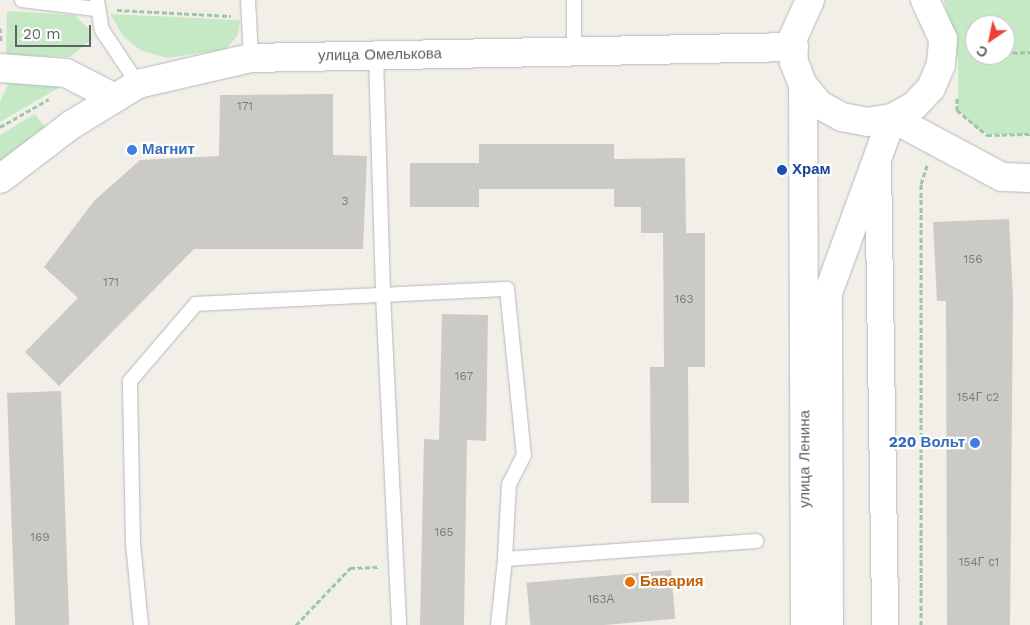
<!DOCTYPE html>
<html>
<head>
<meta charset="utf-8">
<style>
	body { margin:0 }
	#map { position:relative; width:1030px; height:625px; overflow:hidden; background:#f1efe8; font-family:"Work Sans",sans-serif }
	div>[style] { position:absolute }
	.green>* { inset:0; background:#c5e8c5 }
	.building>* { inset:0; background:#cccac5; transform-origin:0 0 }
	.path>* { height:3px; margin-top:-1.5px; transform-origin:0; background:repeating-linear-gradient(90deg,#9cc7a9 0 5px,transparent 0 7.5px) }
	.roads { filter:drop-shadow(0 0 1px #b5b8bc) drop-shadow(0 0 1px #b5b8bc) }
	.service>* { height:14px; margin:-7px; padding:0 7px; transform-origin:7px; border-radius:7px; background:#fff }
	.minor>* { height:26px; margin:-13px; padding:0 13px; transform-origin:13px; border-radius:13px; background:#fff }
	.tertiary>* { height:28px; margin:-14px; padding:0 14px; transform-origin:14px; border-radius:14px; background:#fff }
	.dots>* { width:14px; height:14px; translate:-50% -50%; box-sizing:border-box; border:2px solid #fff; border-radius:50% }
	span { translate:-50% -50%; white-space:nowrap; text-align:center; line-height:1.15; -webkit-text-stroke:4.5px #fff; paint-order:stroke }
	.number-label { font-size:12px; color:#7a7d7f }
	.number-label span { -webkit-text-stroke-width:0 }
	.street-label { font-size:15px; color:#5f6368 }
	.shop-label { font-size:15px; color:#366cbe; font-weight:700 }
	.left { translate:0 -50%; text-align:left }
	.right { translate:-100% -50%; text-align:right }
	.transit-label { font-size:15px; color:#164399; font-weight:700 }
	.food-label { font-size:15px; color:#c56008; font-weight:700 }
	.north { position:absolute; left:965px; top:15px; width:50px; height:50px; box-sizing:border-box; background:#fff; border:1px solid #bfc1c3; border-radius:50%; rotate:214deg; font-size:14px; font-weight:700; line-height:20px; text-align:center; color:#5f6368 }
	.north::after { content:''; display:block; margin:auto; width:18px; height:22px; background:#ea4335; clip-path:polygon(50% 0,100% 100%,50% 72%,0 100%) }
	.scale { position:absolute; left:15px; top:25px; width:76px; height:22px; box-sizing:border-box; border:2px solid #5f6368; border-top:0; padding-left:6px; font-size:15px; line-height:18px; white-space:nowrap; color:#5f6368; -webkit-text-stroke:4px #fff; paint-order:stroke }
</style>
</head>
<body>
<div id="map">
	<div class="green">
		<div style="clip-path:polygon(evenodd,944px 0,1030px 0,1030px 135px,987px 134px,974px 127px,958px 109px,958px 58px,944px 0,975px 25px,1005px 25px,1005px 55px,975px 55px,975px 25px)"></div>
		<div style="clip-path:polygon(7px 11px,74px 15px,90px 30px,92px 39px,70px 57px,6px 55px)"></div>
		<div style="clip-path:polygon(110px 14px,240px 20px,238px 35px,226px 49px,167px 58px,140px 50px,123px 36px)"></div>
		<div style="clip-path:polygon(9px 82px,51px 82px,60px 87px,0 122px,0 102px)"></div>
		<div style="clip-path:polygon(35px 114px,45px 127px,0 162px,0 135px)"></div>
	</div>
	<div class="building">
		<div style="clip-path:polygon(333px 94px,333px 155px,367px 156px,363px 249px,194px 249px,59px 386px,25px 352px,78px 298px,44px 267px,94px 201px,140px 160px,219px 156px,220px 95px)"></div>
		<div style="clip-path:polygon(479px 144px,614px 144px,614px 159px,685px 158px,686px 233px,705px 233px,705px 367px,688px 367px,689px 503px,651px 503px,650px 367px,664px 367px,663px 233px,641px 233px,641px 207px,614px 207px,614px 189px,479px 189px,479px 207px,410px 207px,410px 163px,479px 163px)"></div>
		<div style="clip-path:polygon(1009px 219px,1013px 298px,1010px 625px,947px 625px,946px 301px,937px 301px,933px 222px)"></div>
		<div style="clip-path:polygon(442px 314px,488px 315px,486px 441px,467px 440px,464px 625px,420px 625px,424px 439px,439px 440px)"></div>
		<div style="left:61px;top:391px;width:234px;height:54px;rotate:88deg"></div>
		<div style="left:671px;top:570px;width:49px;height:145px;rotate:85deg"></div>
	</div>
	<div class="path">
		<div style="left:117px;top:10px;width:114px;rotate:3deg"></div>
		<div style="left:0;top:28px;width:14px;rotate:86deg"></div>
		<div style="left:1005px;top:53px;width:25px;rotate:-2deg"></div>
		<div style="left:957px;top:98px;width:12px;rotate:90deg"></div>
		<div style="left:957px;top:110px;width:39px;rotate:40deg"></div>
		<div style="left:987px;top:135px;width:43px;rotate:-1.3deg"></div>
		<div style="left:0;top:127px;width:56px;rotate:-29.7deg"></div>
		<div style="left:296px;top:625px;width:79px;rotate:-46.5deg"></div>
		<div style="left:350px;top:568px;width:28px;rotate:-2deg"></div>
		<div style="left:921px;top:625px;width:441px;rotate:-90deg"></div>
		<div style="left:921px;top:184px;width:20px;rotate:-72deg"></div>
	</div>
	<div class="roads">
		<div class="service">
			<div style="left:22px;top:0;width:74px;rotate:7deg"></div>
			<div style="left:97px;top:0;width:30px;rotate:81deg"></div>
			<div style="left:102px;top:30px;width:65px;rotate:56.3deg"></div>
			<div style="left:248px;top:0;width:58px;rotate:87deg"></div>
			<div style="left:574px;top:0;width:51px;rotate:90deg"></div>
			<div style="left:376px;top:56px;width:239px;rotate:88.3deg"></div>
			<div style="left:383px;top:295px;width:124px;rotate:-2.8deg"></div>
			<div style="left:507px;top:289px;width:167px;rotate:84.2deg"></div>
			<div style="left:524px;top:455px;width:33px;rotate:117deg"></div>
			<div style="left:509px;top:484px;width:75px;rotate:93.1deg"></div>
			<div style="left:141px;top:625px;width:81px;rotate:-95.6deg"></div>
			<div style="left:133px;top:544px;width:163px;rotate:-91.1deg"></div>
			<div style="left:130px;top:381px;width:101px;rotate:-49.4deg"></div>
			<div style="left:196px;top:304px;width:187px;rotate:-2.8deg"></div>
			<div style="left:383px;top:295px;width:330px;rotate:87.2deg"></div>
			<div style="left:498px;top:625px;width:66px;rotate:-83.9deg"></div>
			<div style="left:505px;top:559px;width:252px;rotate:-4.1deg"></div>
		</div>
		<div class="minor">
			<div style="left:878px;top:163px;width:462px;rotate:89.1deg"></div>
		</div>
		<div class="tertiary">
			<div style="left:810px;top:0;width:42px;rotate:114.1deg"></div>
			<div style="left:793px;top:38px;width:24px;rotate:88deg"></div>
			<div style="left:794px;top:62px;width:25px;rotate:69deg"></div>
			<div style="left:803px;top:85px;width:26px;rotate:50deg"></div>
			<div style="left:820px;top:105px;width:25px;rotate:29deg"></div>
			<div style="left:842px;top:117px;width:25px;rotate:11deg"></div>
			<div style="left:867px;top:122px;width:25px;rotate:-9deg"></div>
			<div style="left:892px;top:118px;width:25px;rotate:-29deg"></div>
			<div style="left:914px;top:106px;width:25px;rotate:-47deg"></div>
			<div style="left:931px;top:88px;width:26px;rotate:-67deg"></div>
			<div style="left:941px;top:64px;width:25px;rotate:-85deg"></div>
			<div style="left:943px;top:39px;width:43px;rotate:-114.8deg"></div>
			<div style="left:0;top:68px;width:66px;rotate:4.3deg"></div>
			<div style="left:66px;top:73px;width:55px;rotate:27deg"></div>
			<div style="left:803px;top:85px;width:540px;rotate:89.79deg"></div>
			<div style="left:0;top:179px;width:89px;rotate:-37.3deg"></div>
			<div style="left:71px;top:125px;width:79px;rotate:-31.5deg"></div>
			<div style="left:138px;top:84px;width:116px;rotate:-13deg"></div>
			<div style="left:251px;top:58px;width:543px;rotate:-1.16deg"></div>
			<div style="left:829px;top:625px;width:332px;rotate:-90.2deg"></div>
			<div style="left:828px;top:293px;width:186px;rotate:-69.9deg"></div>
			<div style="left:892px;top:118px;width:125px;rotate:28.2deg"></div>
			<div style="left:1002px;top:177px;width:28px;rotate:2deg"></div>
		</div>
	</div>
	<div class="dots">
		<div style="left:132px;top:150px;background:#3f7fe0"></div>
		<div style="left:782px;top:170px;background:#1a4fb4"></div>
		<div style="left:975px;top:443px;background:#3f7fe0"></div>
		<div style="left:630px;top:582px;background:#e8710a"></div>
	</div>
	<div class="number-label">
		<span style="left:245px;top:107px">171</span>
		<span style="left:345px;top:202px">3</span>
		<span style="left:973px;top:260px">156</span>
		<span style="left:111px;top:283px">171</span>
		<span style="left:684px;top:300px">163</span>
		<span style="left:464px;top:377px">167</span>
		<span style="left:978px;top:398px">154Г с2</span>
		<span style="left:444px;top:533px">165</span>
		<span style="left:40px;top:538px">169</span>
		<span style="left:979px;top:563px">154Г с1</span>
		<span style="left:601px;top:600px">163А</span>
	</div>
	<div class="street-label">
		<span style="left:380px;top:55px;rotate:-1deg">улица Омелькова</span>
		<span style="left:805px;top:459px;rotate:-90deg">улица Ленина</span>
	</div>
	<div class="shop-label">
		<span class="left" style="left:142px;top:150px">Магнит</span>
		<span class="right" style="left:965px;top:443px">220 Вольт</span>
	</div>
	<div class="transit-label">
		<span class="left" style="left:792px;top:170px">Храм</span>
	</div>
	<div class="food-label">
		<span class="left" style="left:640px;top:582px">Бавария</span>
	</div>
	<div class="north">С</div>
	<div class="scale">20 m</div>
</div>
</body>
</html>
